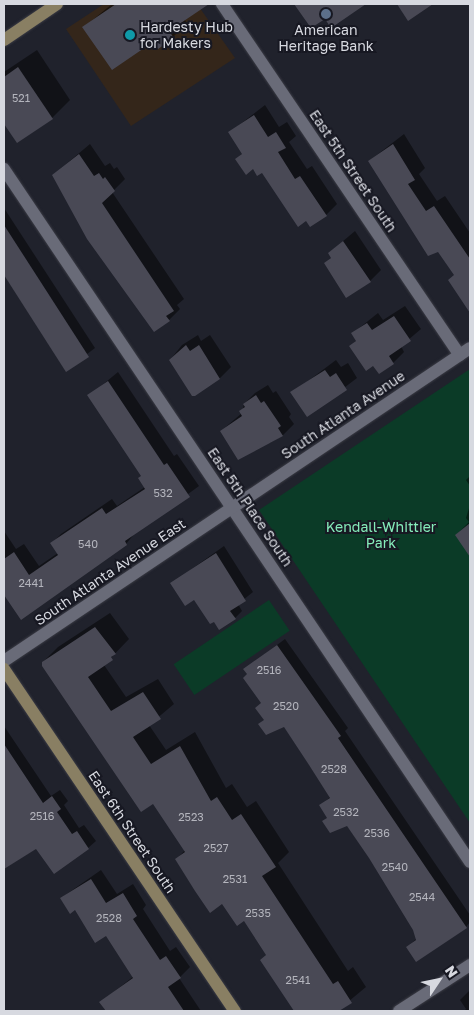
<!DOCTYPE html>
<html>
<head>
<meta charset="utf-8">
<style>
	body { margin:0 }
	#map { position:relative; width:474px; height:1015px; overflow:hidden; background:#20222c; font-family:"Golos Text",sans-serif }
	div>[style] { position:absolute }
	.commercial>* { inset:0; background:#34261a }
	.green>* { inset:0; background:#0b3b27; transform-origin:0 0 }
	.shadow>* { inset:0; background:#0007 }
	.building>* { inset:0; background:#494955 }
	.roads { filter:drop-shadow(0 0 1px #3b3c45) drop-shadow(0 0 1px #3b3c45) }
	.street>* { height:12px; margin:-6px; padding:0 6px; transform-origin:6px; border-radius:6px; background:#696b78 }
	.secondary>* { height:12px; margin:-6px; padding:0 6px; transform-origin:6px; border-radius:6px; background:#897f63 }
	.dots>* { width:14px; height:14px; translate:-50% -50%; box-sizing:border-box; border:2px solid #171822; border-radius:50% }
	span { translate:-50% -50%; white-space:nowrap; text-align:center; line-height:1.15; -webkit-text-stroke:4px #171822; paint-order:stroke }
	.number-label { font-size:11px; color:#b4b5bd }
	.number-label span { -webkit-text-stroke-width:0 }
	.poi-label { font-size:14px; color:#d7d9e0 }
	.left { translate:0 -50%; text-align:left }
	.street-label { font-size:14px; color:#d7d9e0 }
	.park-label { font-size:14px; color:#85ecba }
	.frame { position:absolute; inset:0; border:5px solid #d7d9e0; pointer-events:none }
	.north { position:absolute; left:414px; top:955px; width:50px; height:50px; -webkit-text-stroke:4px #171822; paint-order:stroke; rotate:56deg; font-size:14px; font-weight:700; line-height:20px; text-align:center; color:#d7d9e0 }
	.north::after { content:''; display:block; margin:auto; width:18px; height:22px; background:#d7d9e0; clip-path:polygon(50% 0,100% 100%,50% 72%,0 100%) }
</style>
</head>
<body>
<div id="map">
	<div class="commercial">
		<div style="clip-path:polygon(104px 4px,197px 4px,235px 58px,131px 126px,66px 29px)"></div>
	</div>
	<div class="green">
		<div style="clip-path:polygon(470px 369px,470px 823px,259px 510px)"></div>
		<div style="left:269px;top:600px;width:37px;height:115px;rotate:56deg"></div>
	</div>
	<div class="shadow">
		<div style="clip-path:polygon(112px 4px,204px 4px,184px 19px,187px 23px,173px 37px,154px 40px,84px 27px)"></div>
		<div style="clip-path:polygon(304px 4px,364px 4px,331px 26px,325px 17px,299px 9px)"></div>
		<div style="clip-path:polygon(37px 50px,70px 100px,52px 118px,17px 142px,4px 122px,4px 72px)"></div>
		<div style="clip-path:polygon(265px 105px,279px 127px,287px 122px,296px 136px,289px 142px,307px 169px,312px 166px,337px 204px,326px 215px,262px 171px,237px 159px,243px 153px,230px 132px)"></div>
		<div style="clip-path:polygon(404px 134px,425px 168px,419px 174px,437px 201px,445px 196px,470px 233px,470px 305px,468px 307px,455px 274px,438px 250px,428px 255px,369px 161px)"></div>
		<div style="clip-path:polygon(90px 144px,105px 166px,110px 163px,114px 169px,117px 167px,125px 179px,112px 192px,184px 299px,177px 305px,180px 309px,169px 320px,53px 175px)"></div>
		<div style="clip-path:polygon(4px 208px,95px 348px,66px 370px,4px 274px)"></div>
		<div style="clip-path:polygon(355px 231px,381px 270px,370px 281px,325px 263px,332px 257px,329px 253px)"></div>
		<div style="clip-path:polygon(405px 306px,421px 329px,401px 346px,404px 352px,394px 362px,386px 350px,394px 362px,379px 372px,374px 364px,351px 346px,357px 340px,353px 333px,378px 313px,383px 320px)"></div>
		<div style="clip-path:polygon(198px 335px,201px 341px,210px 335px,231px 367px,220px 378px,192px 394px,170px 360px,182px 345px)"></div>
		<div style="clip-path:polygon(336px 360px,341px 367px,348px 363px,357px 378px,307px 416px,292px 393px)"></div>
		<div style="clip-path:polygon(118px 372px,174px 456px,177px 454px,199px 486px,135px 533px,126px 544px,21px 618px,4px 592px,4px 531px,16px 549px,24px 544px,39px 566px,58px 553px,51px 544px,61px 534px,112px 499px,117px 506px,145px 487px,142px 476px,89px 396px)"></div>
		<div style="clip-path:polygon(268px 385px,273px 393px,276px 391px,291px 414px,289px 417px,294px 424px,283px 435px,270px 443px,221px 431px,242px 413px,244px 404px,255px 393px)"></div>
		<div style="clip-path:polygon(470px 476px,470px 486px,466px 480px)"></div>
		<div style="clip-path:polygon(470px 505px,470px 555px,456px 535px,469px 522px,466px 518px)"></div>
		<div style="clip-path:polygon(224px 546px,253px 592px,238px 604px,242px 611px,235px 618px,172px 583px)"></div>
		<div style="clip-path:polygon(110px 613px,129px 639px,104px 665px,126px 697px,158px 679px,174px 704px,149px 725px,166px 750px,195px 732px,226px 788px,232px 784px,247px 807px,256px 801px,289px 852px,278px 863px,348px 971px,353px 967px,366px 987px,337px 1011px,295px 1011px,262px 960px,267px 954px,244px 920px,176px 860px,185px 850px,153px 802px,43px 662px,58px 647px)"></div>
		<div style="clip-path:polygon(285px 639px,348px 728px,345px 731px,470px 915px,470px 922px,466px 927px,408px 947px,417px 938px,414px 930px,370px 858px,347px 825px,328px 817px,321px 806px,330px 797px,284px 726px,265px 720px,262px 702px,245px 669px)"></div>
		<div style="clip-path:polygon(4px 726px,51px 796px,60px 790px,68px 801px,64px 805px,79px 828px,84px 825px,96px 841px,88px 848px,37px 848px,6px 867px,4px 846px,9px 843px,4px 835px)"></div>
		<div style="clip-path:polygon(101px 870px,117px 894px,133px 884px,146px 905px,143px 909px,170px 951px,176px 947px,190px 967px,179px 978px,201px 1011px,107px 1011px,101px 1002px,134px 976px,106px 934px,61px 898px)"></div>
		<div style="clip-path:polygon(470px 990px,470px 1011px,464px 1011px,466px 1009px,460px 1000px)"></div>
	</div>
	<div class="building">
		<div style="clip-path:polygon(116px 4px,209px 4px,169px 31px,174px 38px,158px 49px,153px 42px,112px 70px,82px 27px)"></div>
		<div style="clip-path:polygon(294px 4px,366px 4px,331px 28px,325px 19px,311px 28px)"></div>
		<div style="clip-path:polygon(397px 4px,433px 4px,408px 21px)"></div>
		<div style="clip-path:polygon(18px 67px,53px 119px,17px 143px,4px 124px,4px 77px)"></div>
		<div style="clip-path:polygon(254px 115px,268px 137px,276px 132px,286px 148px,278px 152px,295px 179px,300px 176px,327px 216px,310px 227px,306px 221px,298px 227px,262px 173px,257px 176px,253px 169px,246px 175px,235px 159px,242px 154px,228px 132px)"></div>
		<div style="clip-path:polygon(393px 144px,415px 180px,408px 184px,426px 211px,434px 206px,470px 259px,470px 313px,448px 280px,454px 275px,438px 252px,428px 256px,368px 161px)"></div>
		<div style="clip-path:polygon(79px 154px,94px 176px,99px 173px,103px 179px,105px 177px,115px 191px,102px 203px,174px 311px,166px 316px,170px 321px,154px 332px,87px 239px,52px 175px)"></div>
		<div style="clip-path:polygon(4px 225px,89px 357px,66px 372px,4px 275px)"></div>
		<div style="clip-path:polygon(343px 241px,371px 282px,346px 298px,324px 263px,331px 258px,328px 253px)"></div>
		<div style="clip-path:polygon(394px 316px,411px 341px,389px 356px,394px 364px,379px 374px,373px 366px,366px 371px,349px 346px,356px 341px,351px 333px,367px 323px,372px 330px)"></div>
		<div style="clip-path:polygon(186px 345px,190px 351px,199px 345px,220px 379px,195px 396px,192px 396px,169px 360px)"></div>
		<div style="clip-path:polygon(325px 370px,330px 377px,336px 373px,347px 390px,307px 417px,290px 392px)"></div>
		<div style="clip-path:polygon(108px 381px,164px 465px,167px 463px,190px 497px,125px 541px,127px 545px,21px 620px,4px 595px,4px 559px,14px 552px,29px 575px,58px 555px,50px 543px,102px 508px,106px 514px,145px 489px,138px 478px,141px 476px,87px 395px)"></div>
		<div style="clip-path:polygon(256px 395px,261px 403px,264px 401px,281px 426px,278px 428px,283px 436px,238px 460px,220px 431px,242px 416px,239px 411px,245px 407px,243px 404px)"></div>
		<div style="clip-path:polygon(470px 523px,470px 557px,455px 535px)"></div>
		<div style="clip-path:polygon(216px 553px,246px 601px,230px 611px,236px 619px,219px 630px,214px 622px,210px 624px,194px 600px,185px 606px,170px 583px)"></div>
		<div style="clip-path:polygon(95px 627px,116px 654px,111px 657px,113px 660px,88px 677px,111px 711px,143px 692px,161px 719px,133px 737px,151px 764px,180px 746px,211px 801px,217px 797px,232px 820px,241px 814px,276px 867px,262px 876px,333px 984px,338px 981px,352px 1003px,339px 1011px,294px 1011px,260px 960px,266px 955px,244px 921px,237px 926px,222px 904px,210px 913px,195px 891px,175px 859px,185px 852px,153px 804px,141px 812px,42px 666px,42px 662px)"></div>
		<div style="clip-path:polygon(277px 645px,341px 736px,338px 738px,467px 928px,416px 962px,406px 947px,416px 940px,413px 930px,369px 858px,347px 826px,330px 833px,322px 821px,327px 818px,319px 805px,330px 798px,309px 765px,284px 727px,266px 735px,258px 724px,264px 720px,255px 708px,261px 703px,243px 678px,247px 674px,243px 669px)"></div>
		<div style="clip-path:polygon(4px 744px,43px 803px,52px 796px,61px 809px,57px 812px,72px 834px,77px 831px,89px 849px,54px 874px,36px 849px,4px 869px)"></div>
		<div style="clip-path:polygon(91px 879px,106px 903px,123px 893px,137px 916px,133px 919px,160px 960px,166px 956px,181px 978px,168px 987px,184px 1011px,106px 1011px,99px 1002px,133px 978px,106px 936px,95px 943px,75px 910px,70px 914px,60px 898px)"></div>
	</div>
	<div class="roads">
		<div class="street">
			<div style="left:222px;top:4px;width:424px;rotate:55.9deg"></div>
			<div style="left:4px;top:169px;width:835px;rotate:56.08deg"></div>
			<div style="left:4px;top:661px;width:561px;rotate:-33.89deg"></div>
			<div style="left:399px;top:1011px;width:85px;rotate:-32.9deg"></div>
		</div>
		<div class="secondary">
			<div style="left:4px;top:40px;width:64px;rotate:-34.2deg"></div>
			<div style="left:4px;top:669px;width:413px;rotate:56deg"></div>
		</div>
	</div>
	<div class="dots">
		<div style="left:326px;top:14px;background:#5c6f8a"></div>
		<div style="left:130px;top:35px;background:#0f9aa8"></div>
	</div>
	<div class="number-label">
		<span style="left:21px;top:98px">521</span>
		<span style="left:163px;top:493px">532</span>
		<span style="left:88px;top:544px">540</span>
		<span style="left:31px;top:583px">2441</span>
		<span style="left:269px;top:670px">2516</span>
		<span style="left:286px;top:706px">2520</span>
		<span style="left:334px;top:769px">2528</span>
		<span style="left:346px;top:812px">2532</span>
		<span style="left:42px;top:816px">2516</span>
		<span style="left:191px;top:817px">2523</span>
		<span style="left:377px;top:833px">2536</span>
		<span style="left:216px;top:848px">2527</span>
		<span style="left:395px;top:867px">2540</span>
		<span style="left:235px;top:879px">2531</span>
		<span style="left:422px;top:897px">2544</span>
		<span style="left:258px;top:913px">2535</span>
		<span style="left:109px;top:918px">2528</span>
		<span style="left:298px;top:980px">2541</span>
	</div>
	<div class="poi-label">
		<span class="left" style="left:140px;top:35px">Hardesty Hub<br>for Makers</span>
		<span style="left:326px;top:38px">American<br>Heritage Bank</span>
	</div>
	<div class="street-label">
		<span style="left:353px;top:171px;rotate:56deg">East 5th Street South</span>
		<span style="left:343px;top:415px;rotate:-34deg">South Atlanta Avenue</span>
		<span style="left:250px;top:507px;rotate:56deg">East 5th Place South</span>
		<span style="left:110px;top:572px;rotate:-34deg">South Atlanta Avenue East</span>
		<span style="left:132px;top:832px;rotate:56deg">East 6th Street South</span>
	</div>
	<div class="park-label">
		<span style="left:381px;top:535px">Kendall-Whittier<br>Park</span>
	</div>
	<div class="frame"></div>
	<div class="north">N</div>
</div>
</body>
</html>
